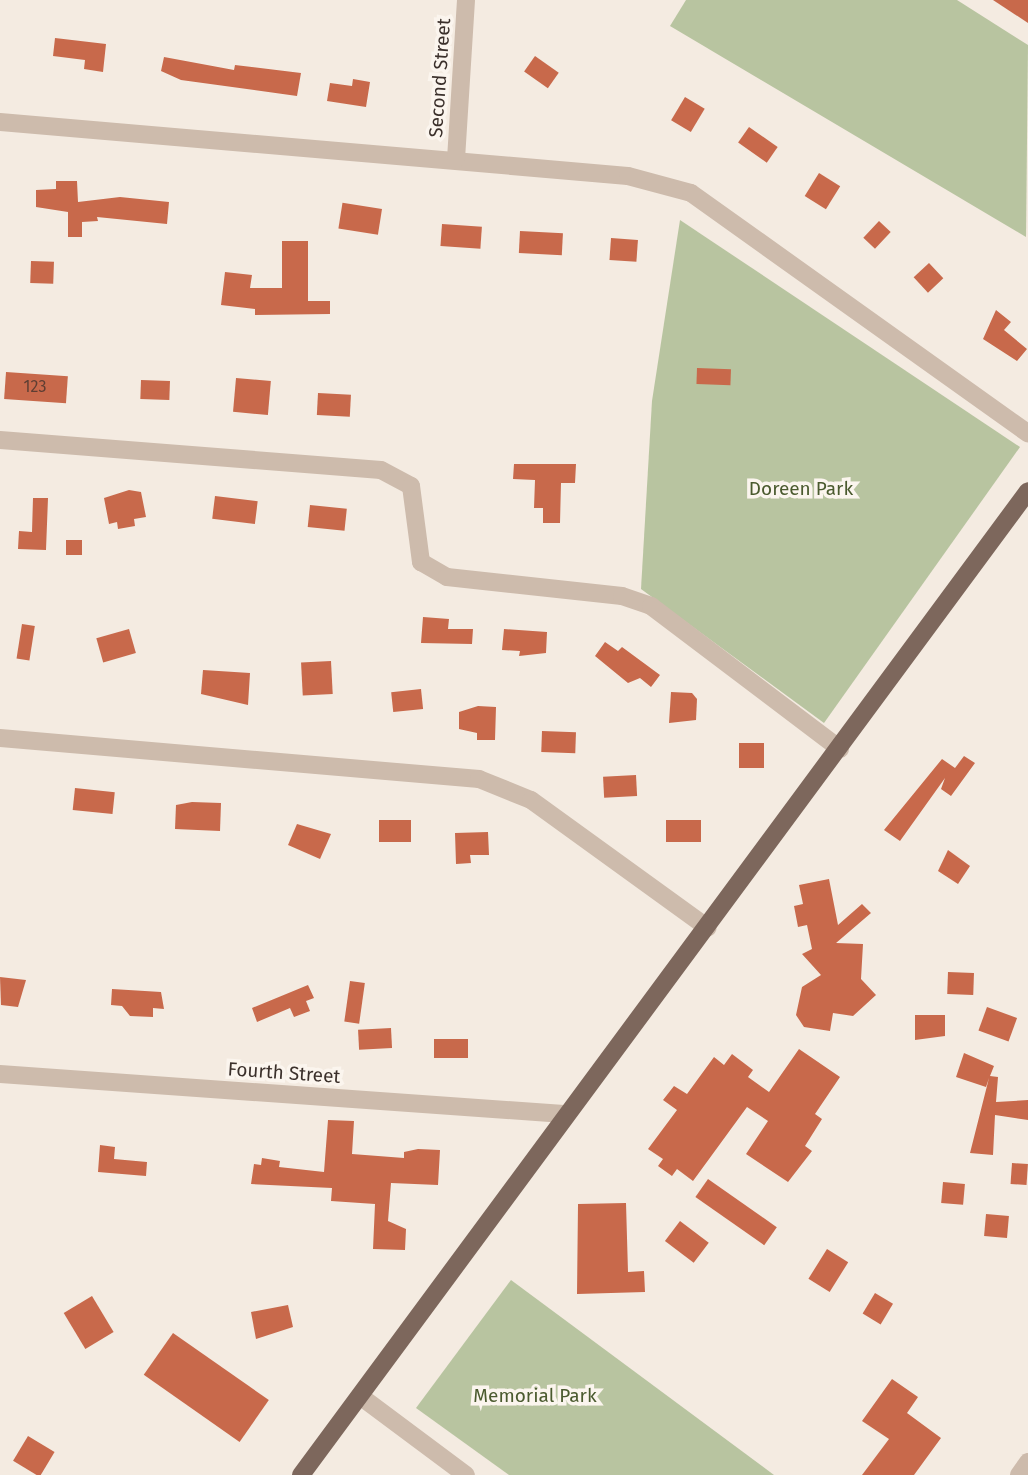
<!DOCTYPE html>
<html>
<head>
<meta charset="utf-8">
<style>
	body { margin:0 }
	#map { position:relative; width:1028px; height:1475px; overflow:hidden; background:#f4ebe1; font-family:"Fira Sans",sans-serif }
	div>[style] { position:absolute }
	.green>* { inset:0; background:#b8c4a0 }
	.building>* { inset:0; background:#c8694b; transform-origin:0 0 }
	.minor>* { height:18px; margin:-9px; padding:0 9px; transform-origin:9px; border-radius:9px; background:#cdbbac }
	.major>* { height:18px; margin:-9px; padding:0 9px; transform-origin:9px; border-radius:9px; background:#7d675c }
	span { translate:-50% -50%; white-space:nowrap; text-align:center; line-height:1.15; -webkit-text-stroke:7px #fbf5ee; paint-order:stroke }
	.number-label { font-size:16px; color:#5e3e33 }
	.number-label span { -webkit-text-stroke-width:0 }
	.street-label { font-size:19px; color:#3b302b }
	.park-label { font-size:19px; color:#4a5a2e }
</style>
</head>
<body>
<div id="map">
	<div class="green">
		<div style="clip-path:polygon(686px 0,957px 0,1028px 45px,1026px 237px,670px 26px)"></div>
		<div style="clip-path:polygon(680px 220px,1020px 447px,824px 723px,641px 589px,652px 401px)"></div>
		<div style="clip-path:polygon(511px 1280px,774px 1475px,509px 1475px,416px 1408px)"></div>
	</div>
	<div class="building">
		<div style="clip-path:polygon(993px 0,1028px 0,1028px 23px)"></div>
		<div style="clip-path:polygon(55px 38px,106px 44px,103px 72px,84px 69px,85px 60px,53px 56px)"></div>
		<div style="left:535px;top:56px;width:29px;height:19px;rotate:35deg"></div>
		<div style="clip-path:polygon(164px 57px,234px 70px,235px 65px,301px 73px,297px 96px,181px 80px,161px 71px)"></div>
		<div style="clip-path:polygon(353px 79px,370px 82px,366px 107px,327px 101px,330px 83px,352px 86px)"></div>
		<div style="left:685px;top:97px;width:23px;height:27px;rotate:31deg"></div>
		<div style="left:749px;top:127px;width:35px;height:19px;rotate:35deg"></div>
		<div style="left:819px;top:173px;width:25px;height:27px;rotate:32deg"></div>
		<div style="clip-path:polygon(56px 181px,77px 181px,78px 202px,120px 197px,169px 202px,167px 224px,97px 217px,98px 221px,82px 222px,82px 237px,68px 237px,68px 212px,36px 207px,36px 190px,56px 189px)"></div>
		<div style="left:382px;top:209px;width:26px;height:40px;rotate:99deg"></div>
		<div style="left:879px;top:221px;width:16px;height:23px;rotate:43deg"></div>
		<div style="left:442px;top:224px;width:40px;height:22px;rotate:4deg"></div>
		<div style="left:520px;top:231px;width:43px;height:22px;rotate:3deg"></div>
		<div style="left:611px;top:238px;width:27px;height:22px;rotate:4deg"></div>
		<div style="clip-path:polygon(282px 241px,308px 241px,308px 301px,330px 301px,330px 314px,255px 315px,255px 309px,221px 305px,225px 272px,252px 275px,250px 288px,282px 288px)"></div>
		<div style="left:31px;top:261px;width:23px;height:22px;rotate:2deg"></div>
		<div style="left:929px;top:263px;width:21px;height:21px;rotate:47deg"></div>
		<div style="clip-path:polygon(996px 310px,1011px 322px,1004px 330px,1027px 349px,1017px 361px,983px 339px)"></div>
		<div style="left:697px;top:368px;width:34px;height:16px;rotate:2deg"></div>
		<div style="left:6px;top:372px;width:62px;height:27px;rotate:4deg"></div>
		<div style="left:236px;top:378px;width:35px;height:34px;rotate:5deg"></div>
		<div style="left:141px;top:380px;width:29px;height:19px;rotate:2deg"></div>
		<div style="left:318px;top:393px;width:33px;height:22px;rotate:3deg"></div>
		<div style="clip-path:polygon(514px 464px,576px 464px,575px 483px,561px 483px,560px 523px,543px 523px,543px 508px,534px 508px,535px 480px,513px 479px)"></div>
		<div style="clip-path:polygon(129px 490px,141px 492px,146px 517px,134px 519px,135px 526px,118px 529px,117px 522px,109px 524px,104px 498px)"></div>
		<div style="left:215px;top:496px;width:43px;height:23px;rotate:7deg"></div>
		<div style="clip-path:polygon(33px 498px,48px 498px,46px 550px,18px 549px,19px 531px,32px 532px)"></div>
		<div style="left:310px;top:505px;width:37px;height:22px;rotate:6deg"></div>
		<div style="left:66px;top:540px;width:16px;height:15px"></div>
		<div style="clip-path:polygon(423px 617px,449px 619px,448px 629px,473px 629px,472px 644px,421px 643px)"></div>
		<div style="left:22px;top:624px;width:13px;height:35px;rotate:9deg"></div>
		<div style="left:129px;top:629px;width:25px;height:34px;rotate:74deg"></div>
		<div style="clip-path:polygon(504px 629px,547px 632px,546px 653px,519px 656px,520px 651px,502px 650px)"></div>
		<div style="clip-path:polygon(605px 642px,618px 651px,622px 647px,660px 675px,651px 687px,640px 678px,628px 683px,595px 656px)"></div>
		<div style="left:331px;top:661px;width:33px;height:30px;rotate:87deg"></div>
		<div style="clip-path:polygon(203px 670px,250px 673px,248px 705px,201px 694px)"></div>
		<div style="left:421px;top:689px;width:20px;height:30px;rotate:84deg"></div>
		<div style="clip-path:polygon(671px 692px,692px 693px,697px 699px,696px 720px,669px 723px)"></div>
		<div style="clip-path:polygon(478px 706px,496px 707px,495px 740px,477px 740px,477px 733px,459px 729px,459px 712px)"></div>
		<div style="left:542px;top:731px;width:34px;height:21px;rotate:2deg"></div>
		<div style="left:739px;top:743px;width:25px;height:25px"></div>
		<div style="clip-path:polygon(964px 756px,975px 763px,951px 796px,941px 789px,945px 778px,900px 841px,884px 830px,942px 759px,955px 768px)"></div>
		<div style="left:636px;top:775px;width:21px;height:33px;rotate:87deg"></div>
		<div style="left:75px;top:788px;width:40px;height:22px;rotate:6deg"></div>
		<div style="clip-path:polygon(192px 802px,221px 803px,220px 831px,175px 829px,176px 805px)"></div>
		<div style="left:379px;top:820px;width:32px;height:22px"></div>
		<div style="left:701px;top:820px;width:22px;height:35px;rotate:90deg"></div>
		<div style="clip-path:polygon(297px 824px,331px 834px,320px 859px,288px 845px)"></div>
		<div style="clip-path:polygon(488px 832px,489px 855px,470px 855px,471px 863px,456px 864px,455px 833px)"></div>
		<div style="clip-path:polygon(948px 850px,970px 866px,958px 884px,938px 871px)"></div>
		<div style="clip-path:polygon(829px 879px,838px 925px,862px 904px,871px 913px,836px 943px,863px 944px,861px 979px,876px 995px,853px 1016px,833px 1013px,830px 1031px,804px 1027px,796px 1015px,802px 987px,821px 975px,802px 954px,812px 949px,807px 925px,798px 927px,794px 906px,803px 904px,799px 885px)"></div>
		<div style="left:948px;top:972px;width:26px;height:22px;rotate:2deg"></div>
		<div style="clip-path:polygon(0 977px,26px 980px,18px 1007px,1px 1005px)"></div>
		<div style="left:350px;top:981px;width:15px;height:41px;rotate:8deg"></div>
		<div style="clip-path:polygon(308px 985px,314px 998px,306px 1001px,310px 1011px,294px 1017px,290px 1008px,257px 1022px,252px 1008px)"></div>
		<div style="clip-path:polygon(112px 989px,161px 992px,164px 1009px,153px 1008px,153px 1017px,130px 1016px,122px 1006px,111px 1005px)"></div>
		<div style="left:987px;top:1007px;width:32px;height:25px;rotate:20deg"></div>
		<div style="clip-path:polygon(915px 1015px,945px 1015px,945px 1036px,915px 1040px)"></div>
		<div style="left:391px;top:1028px;width:20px;height:33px;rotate:87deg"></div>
		<div style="left:434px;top:1039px;width:34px;height:19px"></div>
		<div style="clip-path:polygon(799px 1049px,840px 1077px,815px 1114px,822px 1119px,805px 1146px,812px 1151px,788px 1182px,746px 1154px,768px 1121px,747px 1107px,693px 1181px,677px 1169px,672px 1176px,658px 1166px,663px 1159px,648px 1149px,677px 1110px,663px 1100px,674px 1086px,687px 1094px,714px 1057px,724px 1065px,732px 1054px,753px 1070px,748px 1077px,769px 1092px)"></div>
		<div style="clip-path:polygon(964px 1053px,994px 1066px,990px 1076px,998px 1077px,996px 1102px,1028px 1100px,1028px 1120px,995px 1115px,993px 1155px,970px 1153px,989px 1078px,986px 1087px,956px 1077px)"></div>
		<div style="clip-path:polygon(328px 1120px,354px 1121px,352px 1154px,404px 1158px,404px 1152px,418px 1149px,440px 1150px,438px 1185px,391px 1183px,388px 1221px,406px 1229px,405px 1250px,373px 1249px,375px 1204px,331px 1201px,332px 1188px,251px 1184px,254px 1164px,261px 1165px,262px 1158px,280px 1161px,279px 1167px,324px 1172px)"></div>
		<div style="clip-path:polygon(100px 1145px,115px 1147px,114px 1159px,147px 1162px,146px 1176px,98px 1172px)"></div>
		<div style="left:1012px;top:1163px;width:16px;height:21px;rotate:4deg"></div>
		<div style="left:708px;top:1179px;width:84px;height:22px;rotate:35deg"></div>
		<div style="left:943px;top:1182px;width:22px;height:21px;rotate:5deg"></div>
		<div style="clip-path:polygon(626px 1203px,628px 1272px,644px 1271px,645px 1292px,577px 1294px,578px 1204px)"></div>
		<div style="left:986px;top:1214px;width:23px;height:22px;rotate:5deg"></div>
		<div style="left:680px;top:1221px;width:36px;height:25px;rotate:37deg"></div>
		<div style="left:827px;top:1249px;width:25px;height:35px;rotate:32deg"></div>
		<div style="left:875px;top:1293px;width:21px;height:24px;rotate:31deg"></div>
		<div style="left:92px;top:1296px;width:42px;height:33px;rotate:59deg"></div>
		<div style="clip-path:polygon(288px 1305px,293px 1327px,256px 1339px,251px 1312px)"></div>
		<div style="left:173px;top:1333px;width:117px;height:51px;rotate:35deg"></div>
		<div style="clip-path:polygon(892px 1379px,918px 1397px,907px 1413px,941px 1438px,914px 1475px,862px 1475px,889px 1439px,862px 1421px)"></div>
		<div style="left:28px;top:1436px;width:31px;height:29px;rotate:31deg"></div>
	</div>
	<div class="minor">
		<div style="left:0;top:122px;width:630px;rotate:4.91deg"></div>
		<div style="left:628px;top:176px;width:65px;rotate:15.1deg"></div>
		<div style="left:691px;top:193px;width:414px;rotate:35.5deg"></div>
		<div style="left:456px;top:159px;width:159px;rotate:-86.4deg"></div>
		<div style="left:0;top:440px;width:382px;rotate:4.5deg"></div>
		<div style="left:381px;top:470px;width:34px;rotate:28deg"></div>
		<div style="left:411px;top:486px;width:77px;rotate:82.5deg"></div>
		<div style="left:421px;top:562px;width:30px;rotate:30deg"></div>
		<div style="left:447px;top:577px;width:176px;rotate:6.2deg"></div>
		<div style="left:622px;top:596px;width:31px;rotate:19deg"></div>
		<div style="left:651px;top:606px;width:237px;rotate:37.1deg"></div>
		<div style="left:0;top:738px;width:481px;rotate:4.9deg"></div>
		<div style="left:479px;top:779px;width:56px;rotate:22deg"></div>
		<div style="left:531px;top:800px;width:218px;rotate:35.9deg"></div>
		<div style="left:0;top:1074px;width:565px;rotate:4.06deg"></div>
		<div style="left:360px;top:1396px;width:132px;rotate:36.7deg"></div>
		<div style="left:1019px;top:1475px;width:16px;rotate:-55deg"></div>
	</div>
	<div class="major">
		<div style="left:301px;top:1475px;width:1223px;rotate:-53.54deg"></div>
	</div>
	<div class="number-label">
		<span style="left:35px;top:387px">123</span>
	</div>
	<div class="street-label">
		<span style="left:440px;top:78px;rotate:-86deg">Second Street</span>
		<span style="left:284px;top:1073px;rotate:4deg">Fourth Street</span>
	</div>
	<div class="park-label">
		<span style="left:801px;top:489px">Doreen Park</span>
		<span style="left:535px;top:1396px">Memorial Park</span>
	</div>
</div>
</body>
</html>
